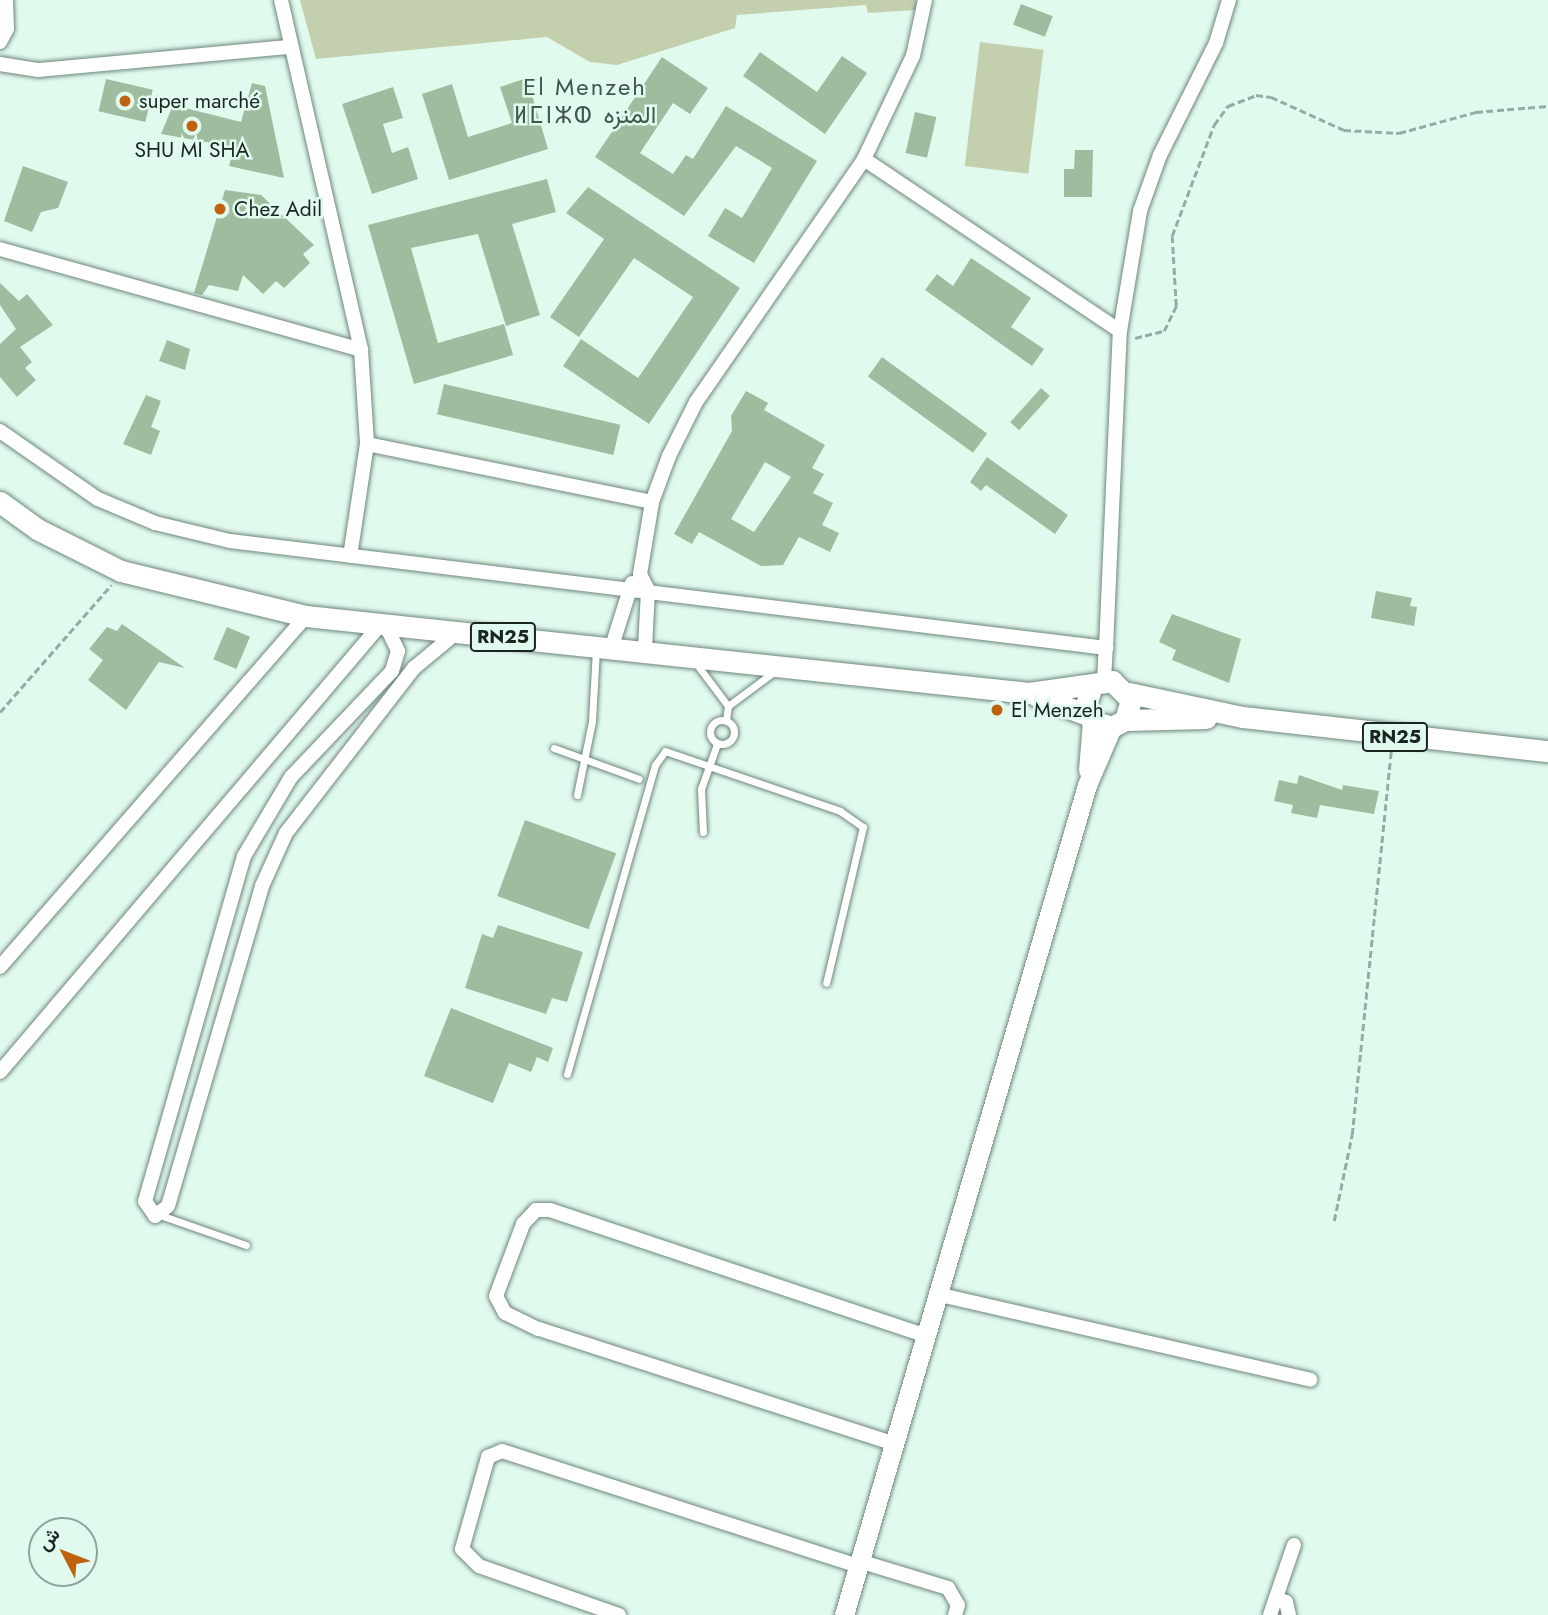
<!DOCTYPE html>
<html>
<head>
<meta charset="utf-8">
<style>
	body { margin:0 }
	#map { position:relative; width:1548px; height:1615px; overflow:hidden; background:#e1faee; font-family:Jost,Vazirmatn,"Noto Sans Tifinagh",sans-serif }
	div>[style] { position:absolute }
	.green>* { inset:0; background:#c4cfad; transform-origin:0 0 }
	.building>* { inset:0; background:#a0bc9f; transform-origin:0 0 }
	.path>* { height:2.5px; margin-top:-1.25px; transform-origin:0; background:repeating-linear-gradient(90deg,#98aba2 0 7px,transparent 0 10.5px) }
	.roads { filter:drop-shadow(0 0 2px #6f867b) drop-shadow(0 0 2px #6f867b) }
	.lane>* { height:7px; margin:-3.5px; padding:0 3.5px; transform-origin:3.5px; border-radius:3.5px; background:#fff }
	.lane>.ring { margin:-3.5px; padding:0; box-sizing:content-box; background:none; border:7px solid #fff; border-radius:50% }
	.street>* { height:14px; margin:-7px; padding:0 7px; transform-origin:7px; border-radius:7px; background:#fff }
	.secondary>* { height:19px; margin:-9.5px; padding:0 9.5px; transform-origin:9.5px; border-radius:9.5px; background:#fff }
	.primary>* { height:21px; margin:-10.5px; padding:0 10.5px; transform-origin:10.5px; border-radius:10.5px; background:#fff }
	.dots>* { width:19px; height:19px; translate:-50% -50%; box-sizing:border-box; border:4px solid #e1faee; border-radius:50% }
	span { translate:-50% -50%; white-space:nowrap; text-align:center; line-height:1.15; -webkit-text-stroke:5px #e1faee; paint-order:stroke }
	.shield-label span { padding:2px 5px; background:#e1faee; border:2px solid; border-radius:5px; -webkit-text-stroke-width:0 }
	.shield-label { font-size:19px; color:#1a2420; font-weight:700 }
	.poi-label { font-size:21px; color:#1a2420 }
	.left { translate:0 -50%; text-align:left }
	.quarter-label { font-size:24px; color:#41574d; letter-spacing:2px }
	.north { position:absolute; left:28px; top:1517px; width:70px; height:70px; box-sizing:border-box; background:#e1faee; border:2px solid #91a49c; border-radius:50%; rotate:312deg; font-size:19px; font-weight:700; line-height:28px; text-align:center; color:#1a2420 }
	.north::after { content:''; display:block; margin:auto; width:24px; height:32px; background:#be620f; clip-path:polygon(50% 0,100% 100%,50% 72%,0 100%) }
</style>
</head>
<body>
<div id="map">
	<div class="green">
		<div style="clip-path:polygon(300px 0,916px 0,916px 10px,868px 13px,866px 5px,737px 15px,735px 28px,617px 65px,590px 62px,547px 37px,316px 59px)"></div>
		<div style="left:980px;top:42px;width:64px;height:125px;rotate:7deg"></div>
	</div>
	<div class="building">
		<div style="left:1021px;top:4px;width:34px;height:22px;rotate:21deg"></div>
		<div style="clip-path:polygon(760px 52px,817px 92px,842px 56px,867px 73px,825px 134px,743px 76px)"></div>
		<div style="clip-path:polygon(662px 57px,708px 88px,690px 114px,673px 103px,640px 153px,673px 174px,686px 155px,693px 159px,726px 106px,817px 161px,754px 263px,708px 236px,725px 208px,742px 218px,772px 168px,736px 146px,684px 216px,595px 157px)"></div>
		<div style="clip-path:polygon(527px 78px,548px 149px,449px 180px,422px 94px,452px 84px,468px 137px,512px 123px,500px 87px)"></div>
		<div style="left:106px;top:79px;width:48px;height:33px;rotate:13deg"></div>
		<div style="clip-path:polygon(252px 83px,265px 86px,284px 178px,229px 166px,234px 147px,161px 134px,173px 105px,241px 122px)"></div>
		<div style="clip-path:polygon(393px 87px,403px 118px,383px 124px,392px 153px,408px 147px,418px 179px,372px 194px,342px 104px)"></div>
		<div style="left:915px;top:112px;width:22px;height:42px;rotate:13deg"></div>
		<div style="clip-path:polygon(1075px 150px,1093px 150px,1092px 197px,1064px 197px,1064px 169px,1074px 169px)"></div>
		<div style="clip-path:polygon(23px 166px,68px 182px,58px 208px,41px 212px,32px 232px,4px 221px)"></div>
		<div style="clip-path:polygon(547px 179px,556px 212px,512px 224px,540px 315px,506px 326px,478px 234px,411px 248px,438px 343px,504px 324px,513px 355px,414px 384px,368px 225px)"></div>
		<div style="clip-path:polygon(588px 187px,740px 288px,649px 424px,563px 366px,581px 339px,638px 378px,693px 297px,634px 258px,579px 337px,550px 317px,604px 239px,566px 213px)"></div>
		<div style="clip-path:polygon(225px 190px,261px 195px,314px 245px,303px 254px,310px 263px,284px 288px,276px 281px,263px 294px,243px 275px,238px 291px,209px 285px,202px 295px,194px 293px)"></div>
		<div style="clip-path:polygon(971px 258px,1031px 298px,1011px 327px,1044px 349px,1032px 366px,925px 290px,937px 274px,953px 286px)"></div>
		<div style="clip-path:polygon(0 283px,19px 301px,27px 294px,53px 325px,20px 347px,32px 362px,25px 368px,36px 380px,17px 397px,0 377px,0 344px,16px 329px,0 305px)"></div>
		<div style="clip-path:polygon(167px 340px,190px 349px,185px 370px,159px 361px)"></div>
		<div style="left:882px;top:357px;width:130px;height:24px;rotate:36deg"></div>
		<div style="left:444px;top:384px;width:181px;height:31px;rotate:13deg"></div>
		<div style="left:1041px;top:388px;width:12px;height:46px;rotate:42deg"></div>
		<div style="clip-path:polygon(evenodd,746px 391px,768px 403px,764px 410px,825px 445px,812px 468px,824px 474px,813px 493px,833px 503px,822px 525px,839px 533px,830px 552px,799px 537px,783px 565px,761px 566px,699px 532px,692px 544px,674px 534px,732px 431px,731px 416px,746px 391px,765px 462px,791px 477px,754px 532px,731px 519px,765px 462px)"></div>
		<div style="clip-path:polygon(146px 395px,161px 401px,151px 427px,160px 431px,151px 455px,123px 444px)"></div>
		<div style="clip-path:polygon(987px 457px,1068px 515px,1055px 534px,986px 485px,981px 491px,970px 482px)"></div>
		<div style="clip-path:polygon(1376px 591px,1412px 598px,1410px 606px,1417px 607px,1414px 626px,1371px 618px)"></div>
		<div style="clip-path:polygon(1172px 614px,1241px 639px,1229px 683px,1172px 660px,1176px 650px,1159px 642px)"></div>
		<div style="clip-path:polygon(122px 624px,185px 668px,159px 662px,126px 710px,88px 680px,103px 660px,89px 649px,107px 627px,117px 631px)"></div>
		<div style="left:227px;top:627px;width:25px;height:35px;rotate:23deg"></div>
		<div style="clip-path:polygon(1299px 775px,1342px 790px,1343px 785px,1379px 791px,1374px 814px,1320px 805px,1317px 818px,1291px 813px,1293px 805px,1274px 801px,1279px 780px,1297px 784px)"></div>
		<div style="left:525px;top:820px;width:97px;height:81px;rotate:20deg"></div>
		<div style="clip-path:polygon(498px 925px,583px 952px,567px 1002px,552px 998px,546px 1014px,465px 988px,482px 934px,493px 938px)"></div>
		<div style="clip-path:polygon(451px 1008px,553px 1048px,548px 1062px,537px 1057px,531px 1072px,509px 1063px,493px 1103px,424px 1076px)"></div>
	</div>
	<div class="path">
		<div style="left:1135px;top:338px;width:30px;rotate:-14deg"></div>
		<div style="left:1164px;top:331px;width:28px;rotate:-64deg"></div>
		<div style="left:1176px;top:306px;width:70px;rotate:-93.3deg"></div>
		<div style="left:1172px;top:236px;width:119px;rotate:-69.3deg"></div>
		<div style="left:1214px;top:125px;width:24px;rotate:-54deg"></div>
		<div style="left:1228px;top:106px;width:30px;rotate:-21deg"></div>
		<div style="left:1256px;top:95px;width:15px;rotate:8deg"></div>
		<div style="left:1271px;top:97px;width:80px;rotate:24.3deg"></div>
		<div style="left:1344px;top:130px;width:55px;rotate:3.1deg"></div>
		<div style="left:1399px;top:133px;width:80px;rotate:-15.3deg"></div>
		<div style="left:1476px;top:112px;width:72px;rotate:-4.8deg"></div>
		<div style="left:0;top:712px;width:169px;rotate:-48.8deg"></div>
		<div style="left:1334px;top:1221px;width:88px;rotate:-78.2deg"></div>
		<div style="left:1352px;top:1135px;width:387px;rotate:-84.2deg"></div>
	</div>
	<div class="roads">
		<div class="lane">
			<div style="left:695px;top:662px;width:55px;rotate:53.1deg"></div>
			<div style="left:728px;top:706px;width:15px;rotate:98deg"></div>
			<div style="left:728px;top:706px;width:59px;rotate:-36.7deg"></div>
			<div class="ring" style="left:710px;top:720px;width:17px;height:17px"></div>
			<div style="left:554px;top:748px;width:90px;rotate:20deg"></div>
			<div style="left:577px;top:795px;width:76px;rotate:-78.5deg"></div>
			<div style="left:592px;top:721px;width:72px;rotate:-86.8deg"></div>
			<div style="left:703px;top:832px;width:43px;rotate:-92.7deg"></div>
			<div style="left:701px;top:789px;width:48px;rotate:-70.4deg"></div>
			<div style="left:567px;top:1074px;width:321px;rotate:-74.1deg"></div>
			<div style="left:655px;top:765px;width:17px;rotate:-54deg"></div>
			<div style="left:665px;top:751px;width:185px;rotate:18.9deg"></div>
			<div style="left:840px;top:811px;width:28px;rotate:35deg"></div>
			<div style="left:863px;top:827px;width:160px;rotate:103.3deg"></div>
			<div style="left:163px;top:1216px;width:88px;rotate:19.3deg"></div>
		</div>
		<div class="street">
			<div style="left:281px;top:0;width:359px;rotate:77.1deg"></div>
			<div style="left:361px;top:350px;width:94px;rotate:86.3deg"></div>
			<div style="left:367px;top:444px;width:113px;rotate:98.6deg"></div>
			<div style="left:0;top:42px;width:15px;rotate:-62deg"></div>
			<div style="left:7px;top:29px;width:29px;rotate:-92deg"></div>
			<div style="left:0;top:64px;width:39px;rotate:9deg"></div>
			<div style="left:39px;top:70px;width:251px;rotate:-5.3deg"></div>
			<div style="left:864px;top:159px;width:308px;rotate:33.9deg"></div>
			<div style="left:0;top:249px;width:375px;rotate:15.6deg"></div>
			<div style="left:0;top:431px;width:119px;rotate:34.8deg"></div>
			<div style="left:98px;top:499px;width:62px;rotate:22.8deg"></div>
			<div style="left:155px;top:523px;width:77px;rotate:13.5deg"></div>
			<div style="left:230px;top:541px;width:883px;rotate:6.96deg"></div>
			<div style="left:1106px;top:648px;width:317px;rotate:-87.5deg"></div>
			<div style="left:1120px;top:331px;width:122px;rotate:-80.5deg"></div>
			<div style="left:1140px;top:211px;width:59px;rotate:-70.3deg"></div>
			<div style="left:1160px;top:155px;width:125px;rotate:-63.4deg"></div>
			<div style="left:1216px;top:43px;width:45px;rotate:-73.2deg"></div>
			<div style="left:367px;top:444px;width:291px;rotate:11.5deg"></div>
			<div style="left:385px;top:624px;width:30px;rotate:64deg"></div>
			<div style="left:398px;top:651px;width:21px;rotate:107deg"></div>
			<div style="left:392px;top:671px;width:146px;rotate:133.6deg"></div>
			<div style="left:291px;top:777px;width:92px;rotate:120.7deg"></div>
			<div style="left:244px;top:856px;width:359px;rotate:106deg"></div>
			<div style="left:145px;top:1201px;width:18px;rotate:56deg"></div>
			<div style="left:155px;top:1216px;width:16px;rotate:-38deg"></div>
			<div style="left:168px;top:1206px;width:334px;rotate:-73.6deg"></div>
			<div style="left:262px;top:886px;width:58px;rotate:-65.6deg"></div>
			<div style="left:286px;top:833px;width:209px;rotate:-52.2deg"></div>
			<div style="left:414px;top:668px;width:55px;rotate:-39.8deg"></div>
			<div style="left:612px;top:646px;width:66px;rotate:-72.4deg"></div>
			<div style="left:645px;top:648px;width:58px;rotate:-87deg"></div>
			<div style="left:648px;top:590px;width:18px;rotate:-117deg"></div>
			<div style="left:640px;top:574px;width:73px;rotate:-80.5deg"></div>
			<div style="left:652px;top:502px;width:49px;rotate:-69.7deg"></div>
			<div style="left:669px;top:456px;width:60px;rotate:-63.4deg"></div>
			<div style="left:696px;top:402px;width:295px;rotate:-55.3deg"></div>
			<div style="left:864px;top:159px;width:114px;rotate:-64.6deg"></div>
			<div style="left:913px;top:56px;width:57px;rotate:-77.9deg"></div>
			<div style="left:1104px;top:681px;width:33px;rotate:-87deg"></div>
			<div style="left:0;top:967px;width:466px;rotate:-48.9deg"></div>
			<div style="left:0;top:1072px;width:588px;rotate:-49.62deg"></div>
			<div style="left:936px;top:1294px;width:384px;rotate:12.9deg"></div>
			<div style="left:892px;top:1443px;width:372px;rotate:-162.1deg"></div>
			<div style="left:538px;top:1329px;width:37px;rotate:-154deg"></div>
			<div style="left:505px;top:1313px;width:19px;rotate:-118deg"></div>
			<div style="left:496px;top:1296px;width:77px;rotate:-69.4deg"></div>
			<div style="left:523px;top:1224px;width:19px;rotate:-47deg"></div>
			<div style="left:536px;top:1210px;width:14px"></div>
			<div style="left:550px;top:1210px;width:393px;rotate:18.5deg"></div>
			<div style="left:859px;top:1561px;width:93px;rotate:16.9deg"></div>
			<div style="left:948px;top:1588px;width:20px;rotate:60deg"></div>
			<div style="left:958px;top:1605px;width:10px;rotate:107deg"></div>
			<div style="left:1276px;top:1598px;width:11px;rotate:22deg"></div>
			<div style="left:1286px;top:1602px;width:13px;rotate:77deg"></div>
			<div style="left:619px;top:1615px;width:148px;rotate:-160.7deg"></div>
			<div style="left:479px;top:1566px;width:24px;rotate:-135deg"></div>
			<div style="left:462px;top:1549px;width:96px;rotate:-74.2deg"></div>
			<div style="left:488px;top:1457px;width:15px;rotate:-23deg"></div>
			<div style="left:502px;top:1451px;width:373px;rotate:17.9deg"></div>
			<div style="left:1270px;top:1615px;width:74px;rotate:-71.1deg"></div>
		</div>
		<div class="secondary">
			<div style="left:1088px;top:770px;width:49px;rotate:-85.3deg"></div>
			<div style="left:844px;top:1615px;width:865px;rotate:-73.68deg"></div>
			<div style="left:1087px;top:785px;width:63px;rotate:-66.7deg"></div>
		</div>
		<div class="primary">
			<div style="left:0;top:502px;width:46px;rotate:36.1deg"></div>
			<div style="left:37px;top:529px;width:94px;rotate:26.6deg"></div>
			<div style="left:121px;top:571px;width:190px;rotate:13.7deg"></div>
			<div style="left:306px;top:616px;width:727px;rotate:6.08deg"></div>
			<div style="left:1029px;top:693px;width:84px;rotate:-8.2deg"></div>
			<div style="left:1112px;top:681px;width:27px;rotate:45deg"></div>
			<div style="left:1131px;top:700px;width:21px;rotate:107deg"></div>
			<div style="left:1125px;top:720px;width:15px;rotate:152deg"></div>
			<div style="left:1112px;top:727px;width:21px;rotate:-163deg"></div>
			<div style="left:1092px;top:721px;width:15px;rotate:-118deg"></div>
			<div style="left:1085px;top:708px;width:21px;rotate:-73deg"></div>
			<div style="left:1129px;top:693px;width:116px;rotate:11.9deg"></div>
			<div style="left:1243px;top:717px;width:307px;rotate:6.4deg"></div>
			<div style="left:1035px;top:695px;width:56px;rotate:21deg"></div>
			<div style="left:1125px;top:720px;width:81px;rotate:-1.4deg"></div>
		</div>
	</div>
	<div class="dots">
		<div style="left:125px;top:101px;background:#be620f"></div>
		<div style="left:192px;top:126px;background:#be620f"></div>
		<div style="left:220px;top:209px;background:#be620f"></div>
		<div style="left:997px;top:710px;background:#be620f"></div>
	</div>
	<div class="shield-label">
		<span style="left:503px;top:637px">RN25</span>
		<span style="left:1395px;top:737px">RN25</span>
	</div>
	<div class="poi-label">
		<span class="left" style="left:139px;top:101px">super marché</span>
		<span style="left:192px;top:150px">SHU MI SHA</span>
		<span class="left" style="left:234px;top:209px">Chez Adil</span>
		<span class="left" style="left:1011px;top:710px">El Menzeh</span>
	</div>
	<div class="quarter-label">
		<span style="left:585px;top:101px">El Menzeh<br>ⵍⵎⵏⵣⵀ المنزه</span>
	</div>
	<div class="north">ش</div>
</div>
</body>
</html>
